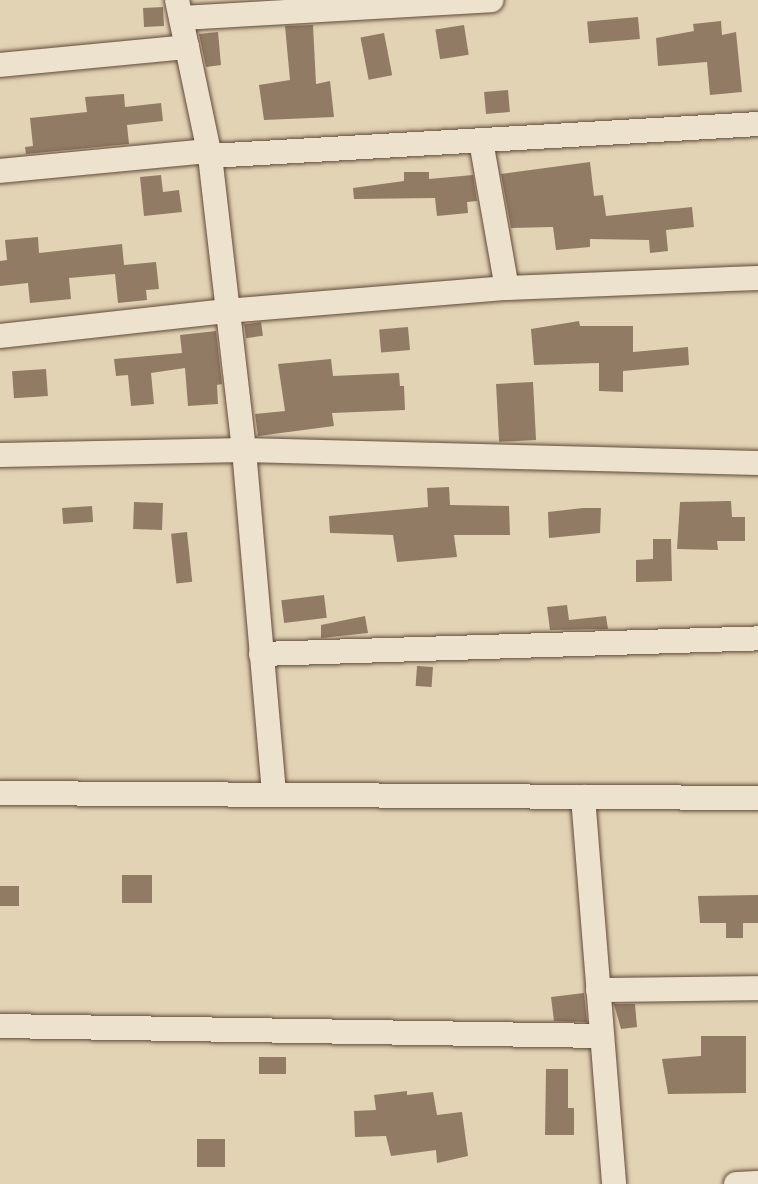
<!DOCTYPE html>
<html>
<head>
<meta charset="utf-8">
<style>
	body { margin:0 }
	#map { position:relative; width:758px; height:1184px; overflow:hidden; background:#e2d3b4; font-family:"IM FELL English",serif }
	div>[style] { position:absolute }
	.building>* { inset:0; background:#917b65; transform-origin:0 0 }
	.roads { filter:drop-shadow(0 0 2px #634938) drop-shadow(0 0 2px #634938) }
	.minor>* { height:24px; margin:-12px; padding:0 12px; transform-origin:12px; border-radius:12px; background:#ece2ce }
	span { translate:-50% -50%; white-space:nowrap; text-align:center; line-height:1.15; -webkit-text-stroke:4.5px #ece2ce; paint-order:stroke }
</style>
</head>
<body>
<div id="map">
	<div class="building">
		<div style="left:163px;top:7px;width:19px;height:20px;rotate:87deg"></div>
		<div style="left:638px;top:17px;width:22px;height:51px;rotate:85deg"></div>
		<div style="clip-path:polygon(721px 21px,722px 35px,736px 32px,742px 92px,710px 95px,707px 62px,658px 66px,656px 38px,694px 31px,693px 24px)"></div>
		<div style="clip-path:polygon(313px 25px,316px 84px,330px 81px,334px 117px,264px 120px,259px 85px,290px 80px,285px 26px)"></div>
		<div style="left:464px;top:25px;width:30px;height:29px;rotate:81deg"></div>
		<div style="clip-path:polygon(218px 32px,221px 65px,206px 67px,199px 34px)"></div>
		<div style="left:384px;top:33px;width:43px;height:24px;rotate:79deg"></div>
		<div style="left:508px;top:90px;width:22px;height:24px;rotate:85deg"></div>
		<div style="clip-path:polygon(124px 94px,125px 107px,161px 103px,163px 121px,127px 125px,129px 144px,26px 154px,25px 147px,33px 146px,30px 118px,87px 112px,85px 97px)"></div>
		<div style="clip-path:polygon(590px 162px,594px 196px,603px 195px,606px 216px,692px 207px,694px 227px,666px 230px,668px 251px,650px 253px,649px 240px,590px 239px,590px 247px,556px 250px,553px 227px,511px 228px,501px 174px)"></div>
		<div style="clip-path:polygon(404px 172px,429px 172px,429px 179px,473px 175px,477px 201px,467px 202px,468px 213px,437px 216px,435px 198px,354px 199px,353px 188px,404px 181px)"></div>
		<div style="clip-path:polygon(161px 175px,163px 192px,179px 190px,182px 212px,144px 216px,140px 177px)"></div>
		<div style="clip-path:polygon(38px 237px,39px 253px,122px 244px,124px 265px,156px 262px,159px 289px,146px 290px,147px 300px,118px 303px,115px 274px,69px 278px,71px 299px,30px 303px,28px 283px,0 286px,0 261px,7px 260px,5px 240px)"></div>
		<div style="clip-path:polygon(579px 321px,580px 326px,633px 326px,633px 352px,688px 347px,689px 365px,623px 371px,623px 392px,599px 391px,599px 363px,534px 365px,531px 329px)"></div>
		<div style="left:261px;top:322px;width:14px;height:17px;rotate:82deg"></div>
		<div style="left:408px;top:327px;width:23px;height:29px;rotate:85deg"></div>
		<div style="clip-path:polygon(216px 331px,222px 384px,217px 385px,218px 404px,188px 406px,185px 368px,151px 373px,154px 404px,131px 406px,128px 375px,116px 376px,114px 359px,182px 353px,180px 335px)"></div>
		<div style="clip-path:polygon(331px 359px,333px 376px,399px 373px,400px 386px,404px 386px,405px 410px,332px 413px,334px 426px,258px 436px,255px 414px,285px 411px,278px 364px)"></div>
		<div style="left:46px;top:369px;width:27px;height:34px;rotate:86deg"></div>
		<div style="left:533px;top:382px;width:58px;height:37px;rotate:87deg"></div>
		<div style="clip-path:polygon(449px 487px,450px 505px,509px 506px,510px 535px,454px 535px,457px 557px,397px 562px,393px 535px,330px 533px,329px 516px,428px 507px,427px 488px)"></div>
		<div style="clip-path:polygon(731px 501px,732px 517px,745px 517px,745px 541px,717px 541px,718px 550px,677px 549px,680px 502px)"></div>
		<div style="left:134px;top:502px;width:29px;height:27px;rotate:2deg"></div>
		<div style="left:92px;top:506px;width:16px;height:30px;rotate:86deg"></div>
		<div style="clip-path:polygon(583px 508px,601px 508px,600px 533px,549px 538px,548px 512px)"></div>
		<div style="left:187px;top:532px;width:50px;height:16px;rotate:84deg"></div>
		<div style="clip-path:polygon(653px 539px,671px 539px,672px 581px,636px 582px,636px 560px,653px 559px)"></div>
		<div style="left:324px;top:595px;width:23px;height:43px;rotate:83deg"></div>
		<div style="clip-path:polygon(567px 605px,569px 620px,606px 616px,608px 629px,550px 630px,547px 607px)"></div>
		<div style="clip-path:polygon(365px 616px,368px 633px,321px 638px,321px 625px)"></div>
		<div style="left:417px;top:666px;width:16px;height:20px;rotate:4deg"></div>
		<div style="left:122px;top:875px;width:30px;height:28px"></div>
		<div style="left:0;top:886px;width:19px;height:20px"></div>
		<div style="clip-path:polygon(758px 895px,758px 923px,743px 923px,743px 938px,726px 938px,726px 923px,700px 923px,698px 896px)"></div>
		<div style="clip-path:polygon(584px 993px,587px 1022px,554px 1021px,551px 997px)"></div>
		<div style="clip-path:polygon(614px 1004px,635px 1004px,637px 1027px,621px 1029px)"></div>
		<div style="clip-path:polygon(701px 1036px,746px 1036px,746px 1093px,668px 1094px,662px 1059px,701px 1056px)"></div>
		<div style="left:286px;top:1057px;width:17px;height:27px;rotate:90deg"></div>
		<div style="clip-path:polygon(546px 1069px,568px 1069px,568px 1108px,574px 1108px,574px 1135px,545px 1135px)"></div>
		<div style="clip-path:polygon(407px 1091px,407px 1095px,433px 1092px,437px 1115px,462px 1112px,468px 1156px,437px 1163px,436px 1150px,391px 1156px,386px 1136px,355px 1137px,354px 1111px,376px 1110px,374px 1095px)"></div>
		<div style="left:225px;top:1139px;width:28px;height:28px;rotate:90deg"></div>
	</div>
	<div class="roads">
		<div class="minor">
			<div style="left:177px;top:0;width:159px;rotate:78.1deg"></div>
			<div style="left:210px;top:156px;width:296px;rotate:83.4deg"></div>
			<div style="left:244px;top:450px;width:346px;rotate:85deg"></div>
			<div style="left:181px;top:18px;width:311px;rotate:-3.3deg"></div>
			<div style="left:0;top:65px;width:188px;rotate:-5.5deg"></div>
			<div style="left:481px;top:141px;width:149px;rotate:80deg"></div>
			<div style="left:210px;top:156px;width:549px;rotate:-3.34deg"></div>
			<div style="left:0;top:171px;width:210px;rotate:-5.5deg"></div>
			<div style="left:0;top:336px;width:227px;rotate:-6.3deg"></div>
			<div style="left:226px;top:311px;width:282px;rotate:-4.7deg"></div>
			<div style="left:507px;top:288px;width:251px;rotate:-2.3deg"></div>
			<div style="left:0;top:455px;width:244px;rotate:-1.2deg"></div>
			<div style="left:244px;top:450px;width:514px;rotate:1.45deg"></div>
			<div style="left:261px;top:654px;width:497px;rotate:-1.8deg"></div>
			<div style="left:0;top:793px;width:758px;rotate:0.38deg"></div>
			<div style="left:583px;top:797px;width:388px;rotate:85.4deg"></div>
			<div style="left:598px;top:990px;width:160px;rotate:-0.7deg"></div>
			<div style="left:0;top:1026px;width:602px;rotate:0.95deg"></div>
			<div style="left:736px;top:1184px;width:22px;rotate:-3deg"></div>
		</div>
	</div>
</div>
</body>
</html>
